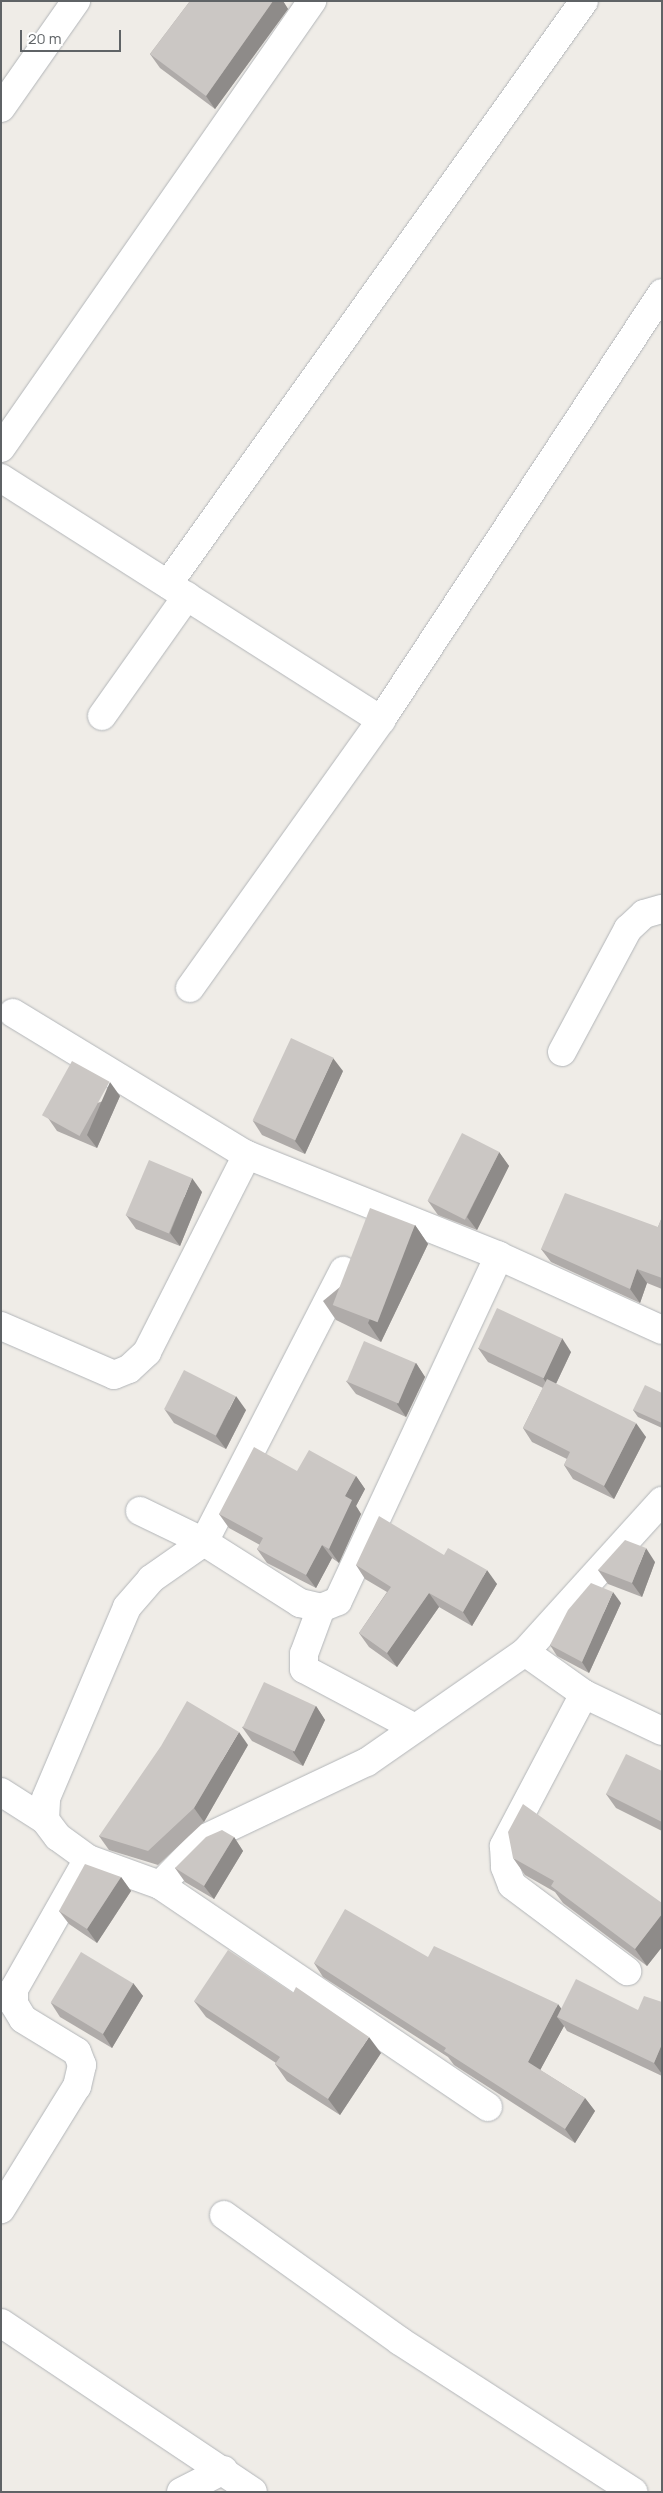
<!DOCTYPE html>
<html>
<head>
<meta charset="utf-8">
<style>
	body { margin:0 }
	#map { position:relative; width:663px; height:2493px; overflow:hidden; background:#efece7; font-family:Manrope,sans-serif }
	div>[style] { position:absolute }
	.roads { filter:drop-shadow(0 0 1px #b2b5b8) drop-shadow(0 0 1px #b2b5b8) }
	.minor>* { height:28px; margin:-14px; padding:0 14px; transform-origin:14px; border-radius:14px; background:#fff }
	.wall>* { inset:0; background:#afaba9 }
	.shaded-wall>* { inset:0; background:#8e8b89 }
	.building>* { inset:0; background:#cbc7c4; transform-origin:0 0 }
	span { translate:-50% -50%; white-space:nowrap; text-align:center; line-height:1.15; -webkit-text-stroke:4.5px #fff; paint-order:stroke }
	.frame { position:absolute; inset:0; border:2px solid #5f6366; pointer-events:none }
	.scale { position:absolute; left:20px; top:30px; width:101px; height:22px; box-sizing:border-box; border:2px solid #5f6366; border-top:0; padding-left:6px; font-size:15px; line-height:18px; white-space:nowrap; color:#5f6366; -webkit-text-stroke:4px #fff; paint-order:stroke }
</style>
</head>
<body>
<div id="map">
	<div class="roads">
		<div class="minor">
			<div style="left:1px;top:108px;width:131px;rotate:-55deg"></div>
			<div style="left:1px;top:448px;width:545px;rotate:-55.17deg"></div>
			<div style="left:1px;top:478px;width:451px;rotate:32.5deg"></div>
			<div style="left:168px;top:584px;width:716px;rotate:-54.49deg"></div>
			<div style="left:102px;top:716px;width:147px;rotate:-54.7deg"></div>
			<div style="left:190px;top:988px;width:329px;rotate:-54.5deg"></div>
			<div style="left:381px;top:720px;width:511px;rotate:-56.65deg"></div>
			<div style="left:13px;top:1013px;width:274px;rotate:31.3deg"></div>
			<div style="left:247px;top:1155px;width:271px;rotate:21.8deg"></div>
			<div style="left:499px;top:1256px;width:179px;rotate:24.4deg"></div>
			<div style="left:562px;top:1052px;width:140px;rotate:-61.8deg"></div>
			<div style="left:628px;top:929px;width:22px;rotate:-43deg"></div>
			<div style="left:644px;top:914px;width:19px;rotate:-16deg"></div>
			<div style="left:1px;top:1326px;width:123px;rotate:23.4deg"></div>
			<div style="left:114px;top:1375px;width:16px;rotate:-22deg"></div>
			<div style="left:129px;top:1369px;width:25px;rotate:-43deg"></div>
			<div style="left:147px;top:1352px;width:221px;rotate:-63.1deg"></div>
			<div style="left:140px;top:1511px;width:71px;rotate:25.8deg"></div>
			<div style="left:204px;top:1542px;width:305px;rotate:-62.8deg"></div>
			<div style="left:321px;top:1608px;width:49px;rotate:110.3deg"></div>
			<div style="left:304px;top:1654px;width:15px;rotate:90deg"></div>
			<div style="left:304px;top:1669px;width:126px;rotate:28deg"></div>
			<div style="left:525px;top:1652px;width:72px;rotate:35.4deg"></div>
			<div style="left:584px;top:1694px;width:86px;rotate:25.4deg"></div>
			<div style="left:584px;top:1694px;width:172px;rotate:117.8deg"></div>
			<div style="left:504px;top:1846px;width:21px;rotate:87deg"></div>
			<div style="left:505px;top:1867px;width:19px;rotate:69deg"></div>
			<div style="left:512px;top:1885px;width:144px;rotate:36.8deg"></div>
			<div style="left:1px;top:1792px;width:52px;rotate:32.5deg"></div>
			<div style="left:45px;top:1820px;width:21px;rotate:53deg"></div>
			<div style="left:58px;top:1837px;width:37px;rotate:36deg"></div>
			<div style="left:88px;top:1859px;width:150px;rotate:119.6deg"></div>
			<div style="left:14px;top:1989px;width:15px;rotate:90deg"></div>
			<div style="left:14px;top:2004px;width:17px;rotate:59deg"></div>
			<div style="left:23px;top:2019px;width:63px;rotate:31.4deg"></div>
			<div style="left:77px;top:2052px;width:14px;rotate:69deg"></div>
			<div style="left:82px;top:2065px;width:22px;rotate:103deg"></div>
			<div style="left:77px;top:2086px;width:145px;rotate:121.7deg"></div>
			<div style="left:45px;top:1820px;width:22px;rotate:-87deg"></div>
			<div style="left:46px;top:1798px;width:207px;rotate:-67deg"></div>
			<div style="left:127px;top:1607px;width:37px;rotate:-49deg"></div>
			<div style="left:151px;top:1579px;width:65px;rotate:-34.9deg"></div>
			<div style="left:204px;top:1542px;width:114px;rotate:32.4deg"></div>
			<div style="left:300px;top:1603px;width:22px;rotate:13deg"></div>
			<div style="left:321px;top:1608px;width:18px;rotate:-22deg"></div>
			<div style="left:338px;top:1601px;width:381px;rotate:-65deg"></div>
			<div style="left:88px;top:1859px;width:77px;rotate:19.9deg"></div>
			<div style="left:160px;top:1885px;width:396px;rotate:34.1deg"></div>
			<div style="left:160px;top:1885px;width:66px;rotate:-45.6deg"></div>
			<div style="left:206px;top:1838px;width:178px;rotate:-25.3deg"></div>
			<div style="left:367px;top:1762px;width:193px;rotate:-34.8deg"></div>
			<div style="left:525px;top:1652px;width:204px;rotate:-47.8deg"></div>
			<div style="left:224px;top:2215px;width:216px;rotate:35.6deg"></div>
			<div style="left:400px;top:2341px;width:278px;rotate:32.9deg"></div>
			<div style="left:1px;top:2323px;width:303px;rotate:33.8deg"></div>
			<div style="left:181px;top:2492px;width:48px;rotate:-27.1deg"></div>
		</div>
	</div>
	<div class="wall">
		<div style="clip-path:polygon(190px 1px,283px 1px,288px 9px,215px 109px,160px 68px,150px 54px)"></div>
		<div style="clip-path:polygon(343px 1071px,305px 1154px,262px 1135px,253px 1121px)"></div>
		<div style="clip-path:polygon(120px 1096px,97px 1148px,57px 1131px,48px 1118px)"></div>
		<div style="clip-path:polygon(499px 1152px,509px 1166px,477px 1230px,438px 1215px,428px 1201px)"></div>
		<div style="clip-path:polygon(202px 1192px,180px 1246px,136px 1229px,126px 1215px)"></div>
		<div style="clip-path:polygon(662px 1217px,662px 1289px,647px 1283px,640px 1303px,551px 1262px,541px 1249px,658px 1227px)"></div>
		<div style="clip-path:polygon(415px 1225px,428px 1244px,381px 1342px,336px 1320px,323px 1301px)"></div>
		<div style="clip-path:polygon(478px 1348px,571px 1352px,556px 1384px,646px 1437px,614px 1499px,573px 1479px,564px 1465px,567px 1459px,532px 1442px,523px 1428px,543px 1388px,488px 1362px)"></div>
		<div style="clip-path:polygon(416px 1363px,425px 1377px,406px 1417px,356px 1394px,346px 1381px)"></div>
		<div style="clip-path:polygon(662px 1393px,662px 1428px,638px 1417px,633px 1410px)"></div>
		<div style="clip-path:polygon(165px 1410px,246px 1410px,226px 1449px,174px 1423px)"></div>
		<div style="clip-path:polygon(297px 1471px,356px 1476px,365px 1489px,356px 1506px,361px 1514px,339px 1563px,332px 1558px,316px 1588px,267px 1563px,257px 1549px,260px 1545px,229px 1528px,219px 1514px)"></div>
		<div style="clip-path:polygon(444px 1555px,497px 1584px,472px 1626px,439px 1607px,397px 1667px,369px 1647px,359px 1633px,387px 1592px,365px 1579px,356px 1565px)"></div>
		<div style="clip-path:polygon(655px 1562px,642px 1597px,608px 1584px,598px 1570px)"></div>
		<div style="clip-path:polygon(621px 1603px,589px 1673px,557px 1656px,550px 1645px)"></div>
		<div style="clip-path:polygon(316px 1706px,325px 1720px,303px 1766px,252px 1741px,242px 1727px)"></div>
		<div style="clip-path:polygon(248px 1745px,204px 1822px,158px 1865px,109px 1850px,99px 1836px)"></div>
		<div style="clip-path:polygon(662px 1771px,662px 1831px,616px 1808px,606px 1794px)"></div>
		<div style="clip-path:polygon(234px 1837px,243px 1851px,214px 1899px,185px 1882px,175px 1868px)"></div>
		<div style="clip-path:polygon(513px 1858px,662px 1903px,662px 1947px,647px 1966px,563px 1903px,555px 1892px,525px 1875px)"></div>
		<div style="clip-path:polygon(121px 1877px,131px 1891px,97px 1943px,69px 1924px,59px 1911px)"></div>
		<div style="clip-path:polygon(314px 1963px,561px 2009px,638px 2010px,662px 2002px,662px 2076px,567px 2031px,564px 2026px,540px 2070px,585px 2098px,595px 2111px,575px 2143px,454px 2065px,448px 2057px,323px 1977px)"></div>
		<div style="clip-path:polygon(133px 1983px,143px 1996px,112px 2048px,60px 2017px,51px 2003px)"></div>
		<div style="clip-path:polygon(194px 2001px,381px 2053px,340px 2115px,287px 2081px,275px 2064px,276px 2063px,206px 2017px)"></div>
	</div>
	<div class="shaded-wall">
		<div style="clip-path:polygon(273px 1px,283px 1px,288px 9px,215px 109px,206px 96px)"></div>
		<div style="clip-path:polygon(333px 1058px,343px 1071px,305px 1154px,295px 1141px)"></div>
		<div style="clip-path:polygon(110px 1082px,120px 1096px,97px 1148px,87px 1135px)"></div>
		<div style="clip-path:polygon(499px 1152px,509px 1166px,477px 1230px,467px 1217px)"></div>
		<div style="clip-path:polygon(192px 1178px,202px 1192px,180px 1246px,170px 1233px)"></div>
		<div style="clip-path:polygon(415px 1225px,428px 1244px,381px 1342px,368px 1323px)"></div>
		<div style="clip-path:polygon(637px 1269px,647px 1283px,640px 1303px,630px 1289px)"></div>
		<div style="clip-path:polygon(562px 1338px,571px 1352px,552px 1392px,543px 1378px)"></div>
		<div style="clip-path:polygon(416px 1363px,425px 1377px,406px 1417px,397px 1404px)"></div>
		<div style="clip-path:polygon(236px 1396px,246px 1410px,226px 1449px,216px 1436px)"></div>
		<div style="clip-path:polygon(636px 1423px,646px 1437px,614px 1499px,604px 1486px)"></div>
		<div style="clip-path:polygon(356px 1476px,365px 1489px,356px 1506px,361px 1514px,339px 1563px,329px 1549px,345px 1496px)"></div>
		<div style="clip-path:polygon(322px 1545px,332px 1558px,316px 1588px,306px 1575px)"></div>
		<div style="clip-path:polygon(646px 1548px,655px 1562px,642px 1597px,632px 1583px)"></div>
		<div style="clip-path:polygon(487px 1570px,497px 1584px,472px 1626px,463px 1612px)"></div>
		<div style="clip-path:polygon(613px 1592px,621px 1603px,589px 1673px,582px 1662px)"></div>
		<div style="clip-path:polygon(429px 1593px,439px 1607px,397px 1667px,387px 1653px)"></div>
		<div style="clip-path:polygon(316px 1706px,325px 1720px,303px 1766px,293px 1752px)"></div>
		<div style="clip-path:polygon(239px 1732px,248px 1745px,204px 1822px,194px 1808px)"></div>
		<div style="clip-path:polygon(234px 1837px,243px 1851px,214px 1899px,204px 1886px)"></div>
		<div style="clip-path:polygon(121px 1877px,131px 1891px,97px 1943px,87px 1929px)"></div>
		<div style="clip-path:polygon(662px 1914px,662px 1947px,647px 1966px,635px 1949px)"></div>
		<div style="clip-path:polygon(133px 1983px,143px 1996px,112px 2048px,103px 2034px)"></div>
		<div style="clip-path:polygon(558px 2004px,568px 2018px,557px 2017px,564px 2026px,537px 2076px,528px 2062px)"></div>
		<div style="clip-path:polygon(369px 2037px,381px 2053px,340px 2115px,328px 2099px)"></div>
		<div style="clip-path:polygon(662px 2044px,662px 2074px,654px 2063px)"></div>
		<div style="clip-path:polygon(585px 2098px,595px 2111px,575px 2143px,565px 2129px)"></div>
	</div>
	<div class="building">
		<div style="clip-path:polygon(190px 1px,273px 1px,206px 96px,150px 54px)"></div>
		<div style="left:291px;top:1038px;width:47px;height:91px;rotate:25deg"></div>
		<div style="left:72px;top:1061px;width:43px;height:62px;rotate:29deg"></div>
		<div style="left:462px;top:1133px;width:42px;height:76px;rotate:27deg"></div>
		<div style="left:149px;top:1160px;width:47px;height:60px;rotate:23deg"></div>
		<div style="clip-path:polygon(565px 1193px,658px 1227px,662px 1217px,662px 1278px,637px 1269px,630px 1289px,541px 1249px)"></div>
		<div style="left:370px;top:1208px;width:48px;height:104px;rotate:21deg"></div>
		<div style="left:497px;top:1308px;width:72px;height:44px;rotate:25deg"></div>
		<div style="left:364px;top:1341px;width:56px;height:44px;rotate:23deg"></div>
		<div style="left:184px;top:1370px;width:58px;height:44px;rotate:27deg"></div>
		<div style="clip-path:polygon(547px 1379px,636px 1423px,604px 1486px,564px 1465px,570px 1452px,523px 1428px)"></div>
		<div style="clip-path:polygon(645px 1385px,662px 1393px,662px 1423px,633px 1410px)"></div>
		<div style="clip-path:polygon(254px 1447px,297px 1471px,309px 1450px,356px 1476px,345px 1496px,352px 1500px,329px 1549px,322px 1545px,306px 1575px,257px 1549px,263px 1538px,219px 1514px)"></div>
		<div style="clip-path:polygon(379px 1516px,444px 1555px,448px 1548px,487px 1570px,463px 1612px,429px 1593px,387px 1653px,359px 1633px,391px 1587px,356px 1565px)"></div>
		<div style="clip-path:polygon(625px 1540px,646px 1548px,632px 1583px,598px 1570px)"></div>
		<div style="clip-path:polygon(591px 1583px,613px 1592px,582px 1662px,550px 1645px,568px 1610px)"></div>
		<div style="left:264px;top:1682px;width:57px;height:50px;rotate:25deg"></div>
		<div style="clip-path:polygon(187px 1701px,239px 1732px,194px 1808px,148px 1851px,99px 1836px,161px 1746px)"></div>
		<div style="clip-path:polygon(626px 1754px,662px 1771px,662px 1822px,606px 1794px)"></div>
		<div style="clip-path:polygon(523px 1804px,662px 1903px,662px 1914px,635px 1949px,551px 1886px,554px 1881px,513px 1858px,508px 1832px)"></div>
		<div style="clip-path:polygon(222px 1830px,234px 1837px,204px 1886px,175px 1868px,206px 1837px)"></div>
		<div style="clip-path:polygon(85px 1864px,121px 1877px,87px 1929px,59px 1911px)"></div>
		<div style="clip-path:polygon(345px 1909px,428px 1957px,434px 1946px,558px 2004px,528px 2062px,585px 2098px,565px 2129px,444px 2051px,446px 2048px,314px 1963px)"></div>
		<div style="clip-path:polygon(228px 1950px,293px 1993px,296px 1987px,369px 2037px,328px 2099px,275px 2064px,280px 2057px,194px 2001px)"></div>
		<div style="left:81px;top:1952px;width:61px;height:59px;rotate:31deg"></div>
		<div style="clip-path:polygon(576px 1979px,638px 2010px,644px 1996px,662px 2002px,662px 2044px,654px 2063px,557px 2017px)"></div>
	</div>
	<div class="frame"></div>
	<div class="scale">20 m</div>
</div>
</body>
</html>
